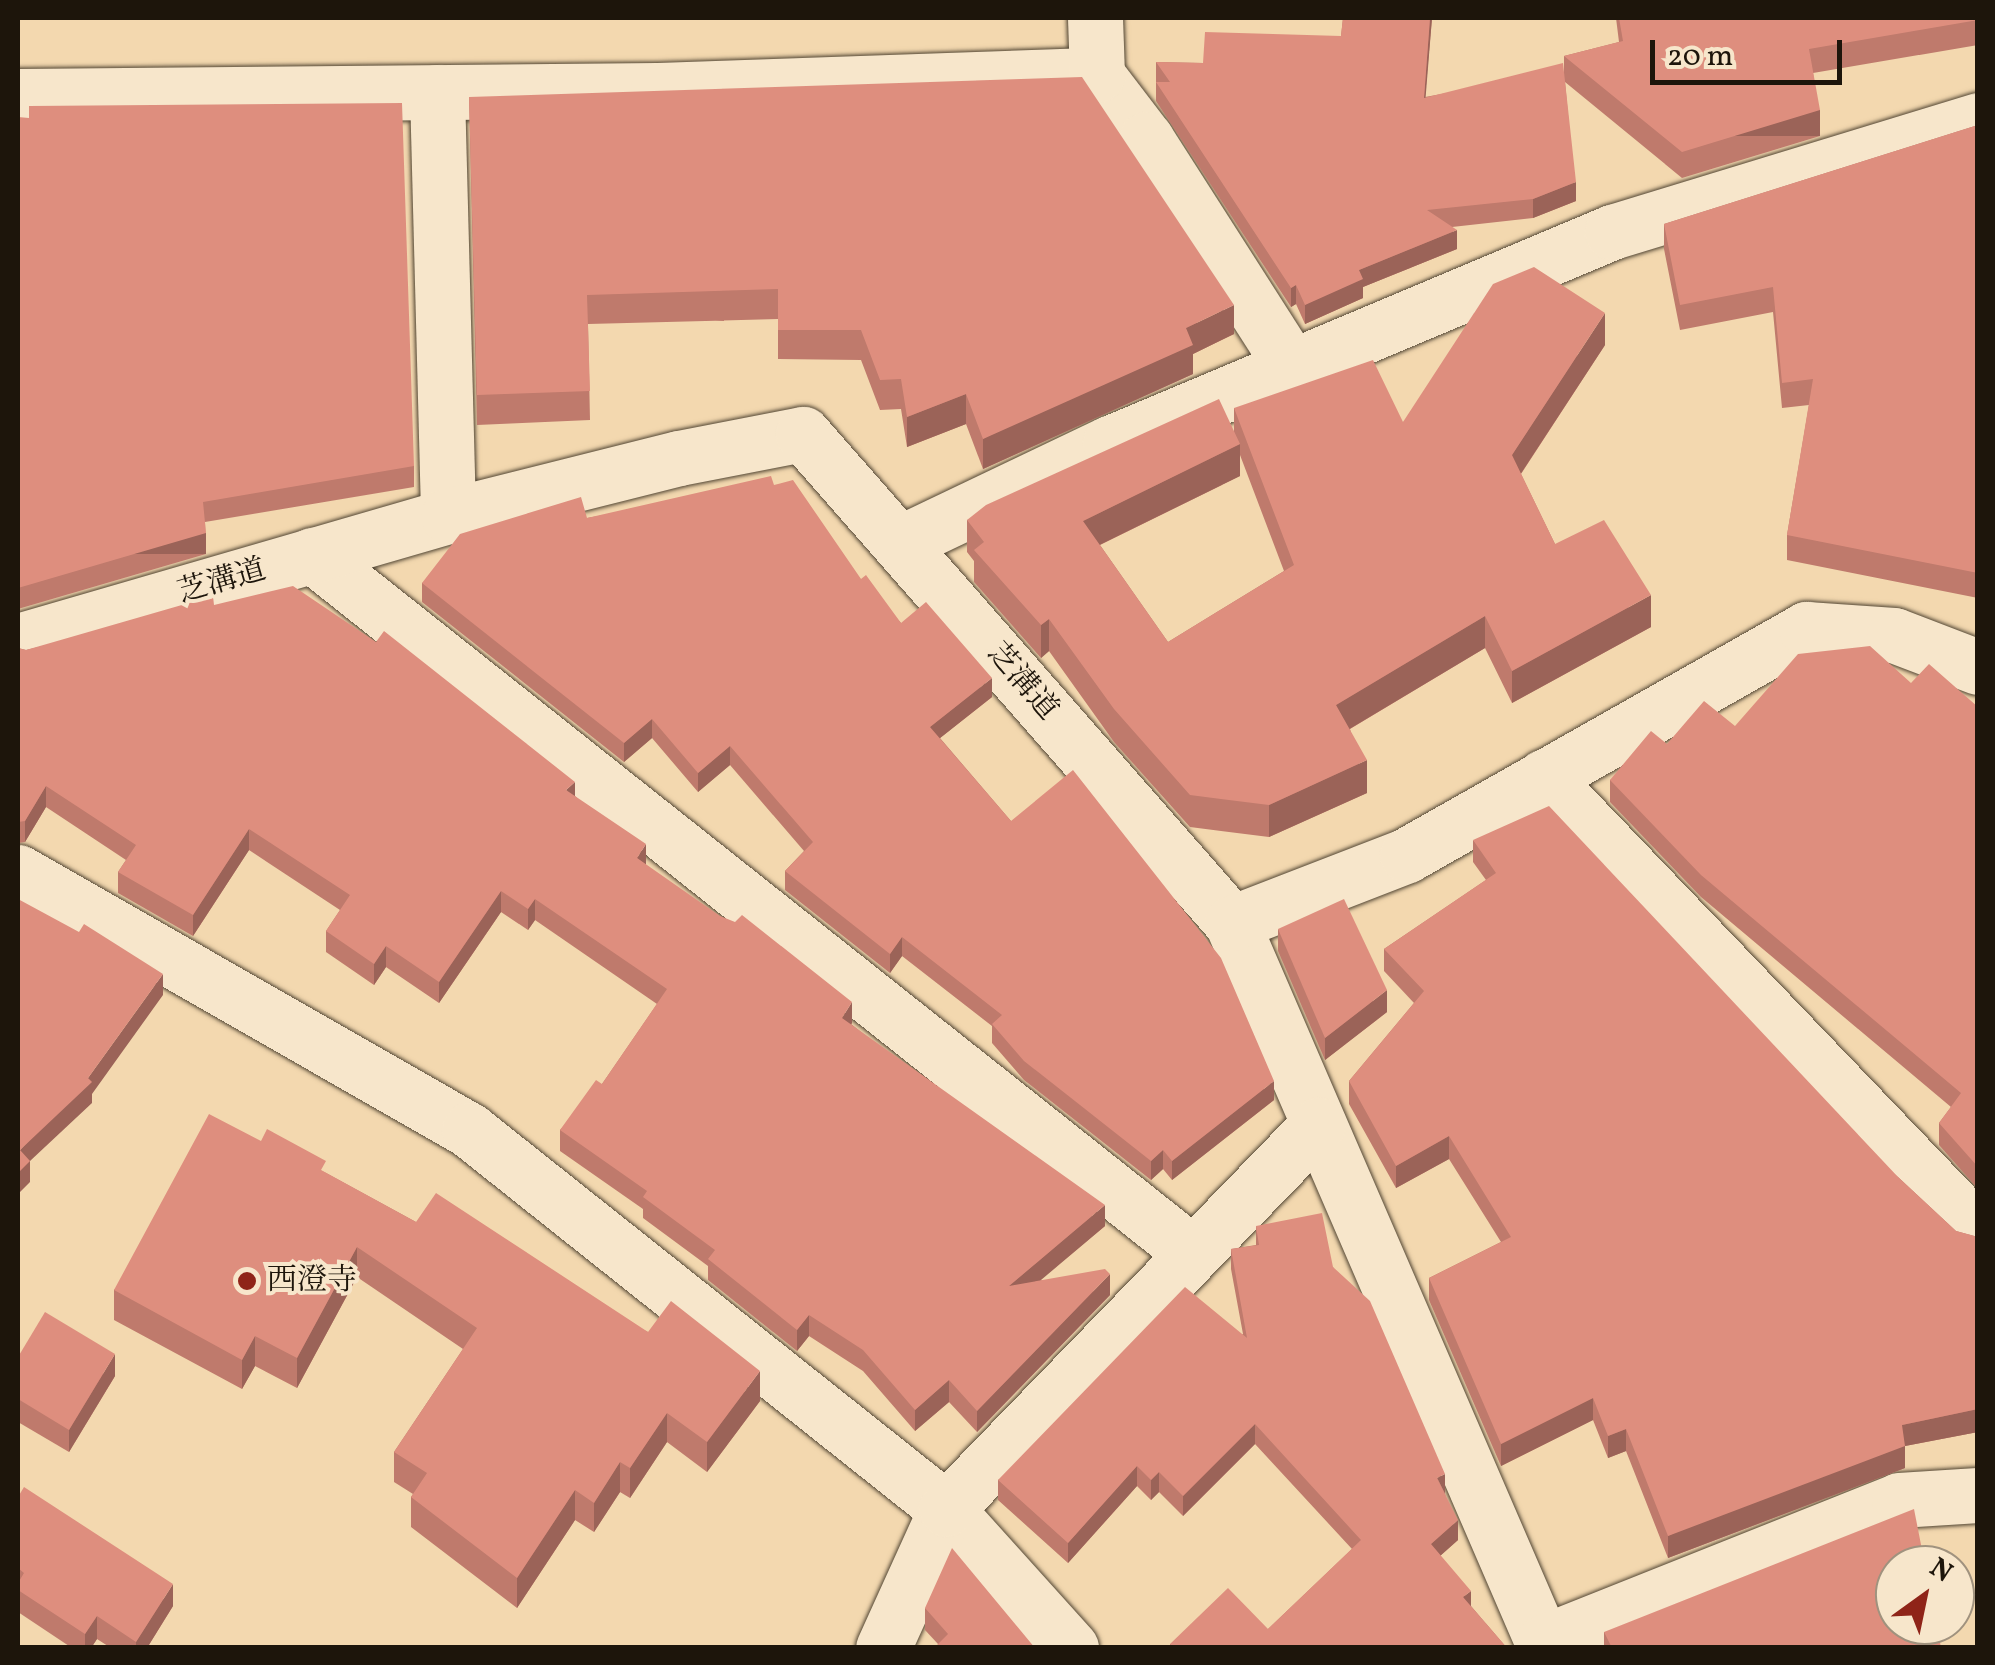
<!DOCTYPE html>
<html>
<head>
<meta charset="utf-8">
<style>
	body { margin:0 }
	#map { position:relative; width:1995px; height:1665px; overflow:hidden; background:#f3d8af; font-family:Vollkorn,"Noto Serif JP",serif }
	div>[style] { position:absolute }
	.roads { filter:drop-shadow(0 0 2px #524634) drop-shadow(0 0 2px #524634) }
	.minor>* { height:55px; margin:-27.5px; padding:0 27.5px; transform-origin:27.5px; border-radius:27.5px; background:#f7e6cb }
	.tertiary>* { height:55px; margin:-27.5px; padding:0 27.5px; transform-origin:27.5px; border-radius:27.5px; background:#f7e6cb }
	.wall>* { inset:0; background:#bf7a6c }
	.shaded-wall>* { inset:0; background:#9b6358; transform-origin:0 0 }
	.building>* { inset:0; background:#de8e7e }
	.dots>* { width:28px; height:28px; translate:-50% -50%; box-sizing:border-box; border:5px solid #f7e6cb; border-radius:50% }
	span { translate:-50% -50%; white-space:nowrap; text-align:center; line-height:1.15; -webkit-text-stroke:8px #f7e6cb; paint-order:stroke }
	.street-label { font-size:30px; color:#1d150b }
	.poi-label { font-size:30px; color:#1d150b }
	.left { translate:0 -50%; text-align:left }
	.frame { position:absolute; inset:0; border:20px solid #1d150b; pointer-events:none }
	.north { position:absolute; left:1875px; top:1545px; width:100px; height:100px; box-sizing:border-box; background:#f7e6cb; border:2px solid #a0927e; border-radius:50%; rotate:33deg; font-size:28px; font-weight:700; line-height:40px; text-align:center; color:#1d150b }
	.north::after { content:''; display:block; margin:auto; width:35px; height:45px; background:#8f2418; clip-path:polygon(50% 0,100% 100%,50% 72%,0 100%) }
	.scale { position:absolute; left:1650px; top:40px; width:192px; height:45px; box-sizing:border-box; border:5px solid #1d150b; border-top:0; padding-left:12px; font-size:30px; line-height:35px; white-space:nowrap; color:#1d150b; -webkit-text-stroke:8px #f7e6cb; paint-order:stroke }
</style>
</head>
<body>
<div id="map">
	<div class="roads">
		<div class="minor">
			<div style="left:1097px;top:75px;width:81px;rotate:52.6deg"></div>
			<div style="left:1146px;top:139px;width:271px;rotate:57.4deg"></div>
			<div style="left:437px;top:92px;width:424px;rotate:88.5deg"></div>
			<div style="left:18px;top:96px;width:640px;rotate:-0.54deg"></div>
			<div style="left:658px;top:90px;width:439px;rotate:-2deg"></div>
			<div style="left:1097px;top:75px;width:57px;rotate:-92deg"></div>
			<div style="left:900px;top:543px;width:233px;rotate:-25.5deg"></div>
			<div style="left:1110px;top:443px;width:545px;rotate:-22.8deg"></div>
			<div style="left:1612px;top:232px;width:383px;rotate:-17deg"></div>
			<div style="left:312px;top:555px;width:1122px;rotate:38.41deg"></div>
			<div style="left:18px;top:641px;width:448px;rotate:-16.2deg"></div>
			<div style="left:448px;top:516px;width:238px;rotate:-14.1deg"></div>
			<div style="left:679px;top:458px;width:126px;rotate:-11deg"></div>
			<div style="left:803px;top:434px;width:651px;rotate:48.74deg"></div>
			<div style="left:1232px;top:923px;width:790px;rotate:66.65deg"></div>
			<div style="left:1543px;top:777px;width:629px;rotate:46.22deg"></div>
			<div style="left:18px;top:872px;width:520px;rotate:29.77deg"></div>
			<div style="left:469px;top:1130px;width:609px;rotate:38.47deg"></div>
			<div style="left:946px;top:1509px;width:187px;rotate:48deg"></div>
			<div style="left:1543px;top:1642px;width:383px;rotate:-21.7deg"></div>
			<div style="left:1899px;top:1500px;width:79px;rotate:-3.6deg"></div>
			<div style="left:883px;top:1648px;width:153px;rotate:-65.6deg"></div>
			<div style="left:946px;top:1509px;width:535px;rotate:-45.91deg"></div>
		</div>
		<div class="tertiary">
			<div style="left:1232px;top:923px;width:188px;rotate:-21.2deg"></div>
			<div style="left:1407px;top:855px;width:459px;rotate:-29.5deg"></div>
			<div style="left:1806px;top:629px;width:88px;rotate:3.9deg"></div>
			<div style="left:1894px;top:635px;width:90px;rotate:20.9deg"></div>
		</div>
	</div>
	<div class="wall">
		<div style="clip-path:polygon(1343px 18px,1432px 18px,1425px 97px,1564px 72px,1564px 56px,1619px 42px,1616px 18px,1978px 18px,1978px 45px,1813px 73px,1820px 136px,1682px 178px,1565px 82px,1576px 201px,1533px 218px,1452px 227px,1457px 249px,1363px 287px,1363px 298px,1305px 324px,1296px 304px,1291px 307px,1156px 101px,1156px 62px,1203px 63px,1341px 36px)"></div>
		<div style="clip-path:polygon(469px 97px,1234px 334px,1193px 354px,1193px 374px,983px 469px,966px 424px,907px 447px,901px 409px,880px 410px,861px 360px,778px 359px,778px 319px,588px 324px,590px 420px,477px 425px)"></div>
		<div style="clip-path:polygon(18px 117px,414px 466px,414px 487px,205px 522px,206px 554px,18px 609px)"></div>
		<div style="clip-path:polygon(1978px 125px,1978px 598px,1787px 560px,1787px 535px,1809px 405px,1782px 408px,1773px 312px,1680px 330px,1664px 249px,1664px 224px)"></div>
		<div style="clip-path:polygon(evenodd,1605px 345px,1521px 474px,1555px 544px,1651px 627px,1512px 703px,1485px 648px,1350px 729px,1367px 793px,1269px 837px,1190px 827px,1114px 742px,1049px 651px,1041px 658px,974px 582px,974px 561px,967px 552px,967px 520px,1234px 431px,1234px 408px,1403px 422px,1605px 345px,1240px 455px,1284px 571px,1168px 642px,1100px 545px,1240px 476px,1240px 455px)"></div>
		<div style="clip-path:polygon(774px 485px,901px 623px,992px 697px,940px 738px,1011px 821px,1274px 1100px,1172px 1180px,1163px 1169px,1151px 1180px,1024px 1080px,992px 1043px,992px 1026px,902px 956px,890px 973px,785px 890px,785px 871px,804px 851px,730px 765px,698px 792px,652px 738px,624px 762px,422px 602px,422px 583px,587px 518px)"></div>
		<div style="clip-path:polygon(214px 605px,575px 796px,646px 865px,852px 1023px,851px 1024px,1105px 1226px,1040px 1280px,1110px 1295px,977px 1432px,949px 1402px,915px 1431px,863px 1371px,809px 1336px,797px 1351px,708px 1280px,708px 1266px,643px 1218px,643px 1209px,560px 1151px,560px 1130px,602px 1084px,657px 1004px,535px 920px,528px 930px,501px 912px,439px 1003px,386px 967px,374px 985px,326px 952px,326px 931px,340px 910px,249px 850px,193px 936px,118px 893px,118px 872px,126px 860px,46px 807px,25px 842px,18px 843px,18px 648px,26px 650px)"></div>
		<div style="clip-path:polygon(1911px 683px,1978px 707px,1978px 1189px,1939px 1145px,1939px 1123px,1951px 1107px,1701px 897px,1610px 802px,1610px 780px,1667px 744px)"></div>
		<div style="clip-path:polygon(1473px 840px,1898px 1177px,1956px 1231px,1978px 1237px,1978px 1432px,1905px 1446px,1905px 1468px,1668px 1558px,1626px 1451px,1608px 1458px,1593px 1420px,1501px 1466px,1429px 1300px,1429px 1278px,1501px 1242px,1449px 1159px,1396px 1188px,1349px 1104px,1349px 1081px,1414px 1003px,1384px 971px,1384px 949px,1486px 880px,1473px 862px)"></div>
		<div style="clip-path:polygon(1278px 929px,1387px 1012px,1325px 1060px,1278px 951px)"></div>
		<div style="clip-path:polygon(261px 1141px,326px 1173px,416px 1222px,648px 1332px,760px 1401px,707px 1472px,667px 1442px,630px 1498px,620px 1492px,594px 1532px,575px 1520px,517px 1608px,411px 1527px,411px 1497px,413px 1494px,394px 1482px,394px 1452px,463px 1349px,357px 1277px,297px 1388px,255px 1366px,242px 1389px,114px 1320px,114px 1290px)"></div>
		<div style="clip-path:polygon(1256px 1226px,1333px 1267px,1445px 1494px,1458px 1540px,1440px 1556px,1471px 1606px,1507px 1648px,1170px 1648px,1170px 1644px,1268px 1629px,1352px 1549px,1255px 1444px,1183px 1516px,1159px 1492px,1151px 1500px,1137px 1486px,1068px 1563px,998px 1500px,998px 1480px,1243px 1334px,1231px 1269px,1231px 1249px,1256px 1245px)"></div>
		<div style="clip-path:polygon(18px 1357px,115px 1376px,69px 1452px,18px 1422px)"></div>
		<div style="clip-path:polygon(18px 1497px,173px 1606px,147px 1648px,111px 1648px,97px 1639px,91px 1648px,72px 1648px,18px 1612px)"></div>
		<div style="clip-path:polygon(925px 1608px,1035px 1648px,938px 1644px,925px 1630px)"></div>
		<div style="clip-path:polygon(1604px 1632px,1941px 1648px,1604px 1648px)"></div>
	</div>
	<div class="shaded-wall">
		<div style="clip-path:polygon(1430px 18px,1432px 18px,1424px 117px,1424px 98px)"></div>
		<div style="left:1820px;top:110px;width:26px;height:144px;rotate:90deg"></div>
		<div style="clip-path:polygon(1576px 182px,1576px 201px,1533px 218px,1533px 199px)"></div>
		<div style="clip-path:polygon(1457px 230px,1457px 249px,1363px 287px,1363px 298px,1305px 324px,1305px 305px,1359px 270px)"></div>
		<div style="clip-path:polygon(1296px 285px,1296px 304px,1291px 307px,1291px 288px)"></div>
		<div style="clip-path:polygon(1234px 305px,1234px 334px,1193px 354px,1193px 374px,983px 469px,983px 439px,1186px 328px)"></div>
		<div style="clip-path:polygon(1605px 313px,1605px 345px,1512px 487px,1512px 455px)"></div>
		<div style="clip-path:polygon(966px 394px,966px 424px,907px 447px,907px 417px)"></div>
		<div style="clip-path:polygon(1240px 444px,1240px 476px,1083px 553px,1083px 521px)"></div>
		<div style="left:206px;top:533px;width:21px;height:196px;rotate:90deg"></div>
		<div style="clip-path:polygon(1651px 595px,1651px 627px,1512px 703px,1512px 671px)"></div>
		<div style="clip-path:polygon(1485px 616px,1485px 648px,1336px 737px,1336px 705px)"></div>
		<div style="clip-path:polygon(1049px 619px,1049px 651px,1041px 658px,1041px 625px)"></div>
		<div style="clip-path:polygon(992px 678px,992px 697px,930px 746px,930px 727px)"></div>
		<div style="clip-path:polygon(652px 719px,652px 738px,624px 762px,624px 743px)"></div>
		<div style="clip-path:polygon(730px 746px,730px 765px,698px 792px,698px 773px)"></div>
		<div style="clip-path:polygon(1367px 760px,1367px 793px,1269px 837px,1269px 805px)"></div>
		<div style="clip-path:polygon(575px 782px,575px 804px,566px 790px)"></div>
		<div style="clip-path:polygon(46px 786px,46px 807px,25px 842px,25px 821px)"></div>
		<div style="clip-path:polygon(249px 829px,249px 850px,193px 936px,193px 915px)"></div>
		<div style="clip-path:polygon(646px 844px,646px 865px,637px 858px)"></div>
		<div style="clip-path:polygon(501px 891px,501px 912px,439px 1003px,439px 982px)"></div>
		<div style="clip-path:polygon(535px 899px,535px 920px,528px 930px,528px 909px)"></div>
		<div style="clip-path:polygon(902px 937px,902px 956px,890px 973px,890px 954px)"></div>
		<div style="clip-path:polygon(386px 946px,386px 967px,374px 985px,374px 964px)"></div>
		<div style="clip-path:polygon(163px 974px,163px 995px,92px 1094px,92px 1103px,30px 1161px,30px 1182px,18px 1194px,20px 1150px,88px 1078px)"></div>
		<div style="clip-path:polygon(1387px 990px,1387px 1012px,1325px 1060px,1325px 1038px)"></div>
		<div style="clip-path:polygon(852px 1002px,852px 1023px,842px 1039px,842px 1018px)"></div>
		<div style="clip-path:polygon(1274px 1081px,1274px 1100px,1172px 1180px,1172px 1161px)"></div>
		<div style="clip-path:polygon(1449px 1136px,1449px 1159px,1396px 1188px,1396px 1166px)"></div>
		<div style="clip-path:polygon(1163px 1150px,1163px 1169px,1151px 1180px,1151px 1161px)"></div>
		<div style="clip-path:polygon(1105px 1205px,1105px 1226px,1009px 1307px,1009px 1286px)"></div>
		<div style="clip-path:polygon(357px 1247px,357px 1277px,297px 1388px,297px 1358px)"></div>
		<div style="clip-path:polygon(1110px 1274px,1110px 1295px,977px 1432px,977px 1411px)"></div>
		<div style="clip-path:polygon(809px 1315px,809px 1336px,797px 1351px,797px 1330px)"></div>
		<div style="clip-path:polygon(255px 1336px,255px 1366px,242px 1389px,242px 1360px)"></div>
		<div style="clip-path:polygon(115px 1354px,115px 1376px,69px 1452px,69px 1430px)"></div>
		<div style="clip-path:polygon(760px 1371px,760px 1401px,707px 1472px,707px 1442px)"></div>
		<div style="clip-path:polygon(949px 1380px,949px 1402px,915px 1431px,915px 1410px)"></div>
		<div style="clip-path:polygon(1593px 1398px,1593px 1420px,1501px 1466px,1501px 1444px)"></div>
		<div style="clip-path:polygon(1978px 1409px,1978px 1432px,1905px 1446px,1905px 1468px,1668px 1558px,1668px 1536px,1902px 1425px)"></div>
		<div style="clip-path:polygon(667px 1413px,667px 1442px,630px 1498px,630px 1468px)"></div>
		<div style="clip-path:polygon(1255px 1424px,1255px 1444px,1183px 1516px,1183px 1496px)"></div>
		<div style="clip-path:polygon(1626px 1429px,1626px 1451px,1608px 1458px,1608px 1436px)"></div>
		<div style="clip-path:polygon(620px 1462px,620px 1492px,594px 1532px,594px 1503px)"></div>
		<div style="clip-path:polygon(1137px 1466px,1137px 1486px,1068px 1563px,1068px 1543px)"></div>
		<div style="clip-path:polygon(1159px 1472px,1159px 1492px,1151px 1500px,1151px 1480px)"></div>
		<div style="clip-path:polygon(1445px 1474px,1445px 1494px,1437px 1478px)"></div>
		<div style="clip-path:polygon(575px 1490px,575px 1520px,517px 1608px,517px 1578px)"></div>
		<div style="clip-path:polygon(1458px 1520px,1458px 1540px,1431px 1564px,1431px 1544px)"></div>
		<div style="clip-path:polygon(173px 1584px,173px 1606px,147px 1648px,136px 1648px,136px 1642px)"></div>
		<div style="clip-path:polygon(1471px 1591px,1471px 1611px,1463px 1597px)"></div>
		<div style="clip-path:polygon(97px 1616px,97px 1639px,91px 1648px,85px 1648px,85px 1634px)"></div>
	</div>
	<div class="building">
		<div style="clip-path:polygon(1343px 18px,1430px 18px,1424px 98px,1563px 63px,1576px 182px,1533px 199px,1427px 210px,1457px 230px,1359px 270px,1363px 279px,1305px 305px,1296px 285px,1291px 288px,1156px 82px,1170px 82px,1156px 62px,1203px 63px,1205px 32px,1341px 36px)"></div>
		<div style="clip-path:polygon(1619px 18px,1978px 18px,1978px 20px,1809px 49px,1820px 110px,1682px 152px,1564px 56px,1623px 41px)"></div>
		<div style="clip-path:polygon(1082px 77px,1234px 305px,1186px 328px,1193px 345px,983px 439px,966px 394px,907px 417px,901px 379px,880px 380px,861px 330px,778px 330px,778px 289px,587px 295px,590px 391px,477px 395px,469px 97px)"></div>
		<div style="clip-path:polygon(402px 103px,414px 466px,203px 502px,206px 533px,18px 588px,18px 117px,29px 118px,29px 106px)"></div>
		<div style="clip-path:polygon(1978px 125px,1978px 573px,1787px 535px,1813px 379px,1782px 383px,1773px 287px,1680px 305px,1664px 224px)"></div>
		<div style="clip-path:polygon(1534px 267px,1605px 313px,1512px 455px,1555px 544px,1604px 520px,1651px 595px,1512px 671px,1485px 616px,1336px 705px,1367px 760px,1269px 805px,1190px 795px,1114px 709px,1049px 619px,1041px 625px,974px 550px,984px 542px,967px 520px,986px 505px,1219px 399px,1240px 444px,1083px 521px,1168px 642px,1294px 565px,1234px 408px,1373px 360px,1403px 422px,1493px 284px)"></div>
		<div style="clip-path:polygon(771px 476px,774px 485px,793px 480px,861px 579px,866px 575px,901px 623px,926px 602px,992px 678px,930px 727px,1011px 821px,1073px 770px,1221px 958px,1274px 1081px,1172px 1161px,1163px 1150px,1151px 1161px,1024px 1061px,992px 1024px,1002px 1015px,902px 937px,890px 954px,785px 871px,813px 842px,730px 746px,698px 773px,652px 719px,624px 743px,422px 583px,460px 534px,581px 497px,587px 518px)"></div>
		<div style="clip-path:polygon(293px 586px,376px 642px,384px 631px,575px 782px,566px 790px,646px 844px,637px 858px,720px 916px,735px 922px,742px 915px,852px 1002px,842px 1018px,1105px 1205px,1009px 1286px,1105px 1269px,1110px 1274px,977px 1411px,949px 1380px,915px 1410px,863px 1350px,809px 1315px,797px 1330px,708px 1259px,715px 1250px,643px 1197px,647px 1191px,560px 1130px,596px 1080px,602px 1084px,667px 989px,535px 899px,528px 909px,501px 891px,439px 982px,386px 946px,374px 964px,326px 931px,350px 895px,249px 829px,193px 915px,118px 872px,136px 845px,46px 786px,25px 821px,18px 822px,18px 648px,26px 650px,213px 596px,214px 605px)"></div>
		<div style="clip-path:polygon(1870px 646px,1911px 683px,1929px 664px,1978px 707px,1978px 1167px,1939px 1123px,1961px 1093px,1701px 875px,1610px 780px,1651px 731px,1667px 744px,1704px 701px,1735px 726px,1798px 654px)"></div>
		<div style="clip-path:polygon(1549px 806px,1898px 1177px,1956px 1231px,1978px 1237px,1978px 1409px,1902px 1425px,1905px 1446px,1668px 1536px,1626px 1429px,1608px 1436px,1593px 1398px,1501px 1444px,1429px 1278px,1511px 1237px,1449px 1136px,1396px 1166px,1349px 1081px,1424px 991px,1384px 949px,1496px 873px,1473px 840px)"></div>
		<div style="clip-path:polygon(18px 899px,79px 932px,84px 924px,163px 974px,88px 1078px,92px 1082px,20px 1150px,30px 1161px,18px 1173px)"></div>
		<div style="clip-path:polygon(1344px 899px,1387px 990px,1325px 1038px,1278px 929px)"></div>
		<div style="clip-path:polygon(209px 1114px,261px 1141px,267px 1129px,326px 1161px,321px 1170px,416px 1222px,436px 1193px,648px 1332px,671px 1301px,760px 1371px,707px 1442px,667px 1413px,630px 1468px,620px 1462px,594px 1503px,575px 1490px,517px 1578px,411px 1497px,427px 1473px,394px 1452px,477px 1328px,357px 1247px,297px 1358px,255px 1336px,242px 1360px,114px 1290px)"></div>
		<div style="clip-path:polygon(1322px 1213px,1333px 1267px,1370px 1301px,1445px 1474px,1437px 1478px,1458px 1520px,1431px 1544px,1471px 1591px,1463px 1597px,1507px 1648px,1173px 1648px,1170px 1644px,1228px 1588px,1268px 1629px,1361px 1540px,1255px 1424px,1183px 1496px,1159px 1472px,1151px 1480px,1137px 1466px,1068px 1543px,998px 1480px,1185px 1287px,1247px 1338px,1231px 1249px,1259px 1245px,1256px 1226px)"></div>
		<div style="clip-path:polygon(45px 1312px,115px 1354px,69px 1430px,18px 1399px,18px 1357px)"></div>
		<div style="clip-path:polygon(24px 1487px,173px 1584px,136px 1642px,97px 1616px,85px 1634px,18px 1590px,18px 1583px,24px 1573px,18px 1568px,18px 1497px)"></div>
		<div style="clip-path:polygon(1914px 1509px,1925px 1565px,1895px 1565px,1895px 1625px,1937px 1625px,1941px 1648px,1612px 1648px,1604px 1632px)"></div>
		<div style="clip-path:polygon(952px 1548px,1035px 1648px,934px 1648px,948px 1634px,925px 1608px)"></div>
	</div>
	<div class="dots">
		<div style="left:247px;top:1281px;background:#8f2418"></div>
	</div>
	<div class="street-label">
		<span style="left:222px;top:582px;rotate:-16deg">芝溝道</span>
		<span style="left:1022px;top:682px;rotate:49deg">芝溝道</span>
	</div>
	<div class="poi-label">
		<span class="left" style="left:267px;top:1281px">西澄寺</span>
	</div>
	<div class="frame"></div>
	<div class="north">N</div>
	<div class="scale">20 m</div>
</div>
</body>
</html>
